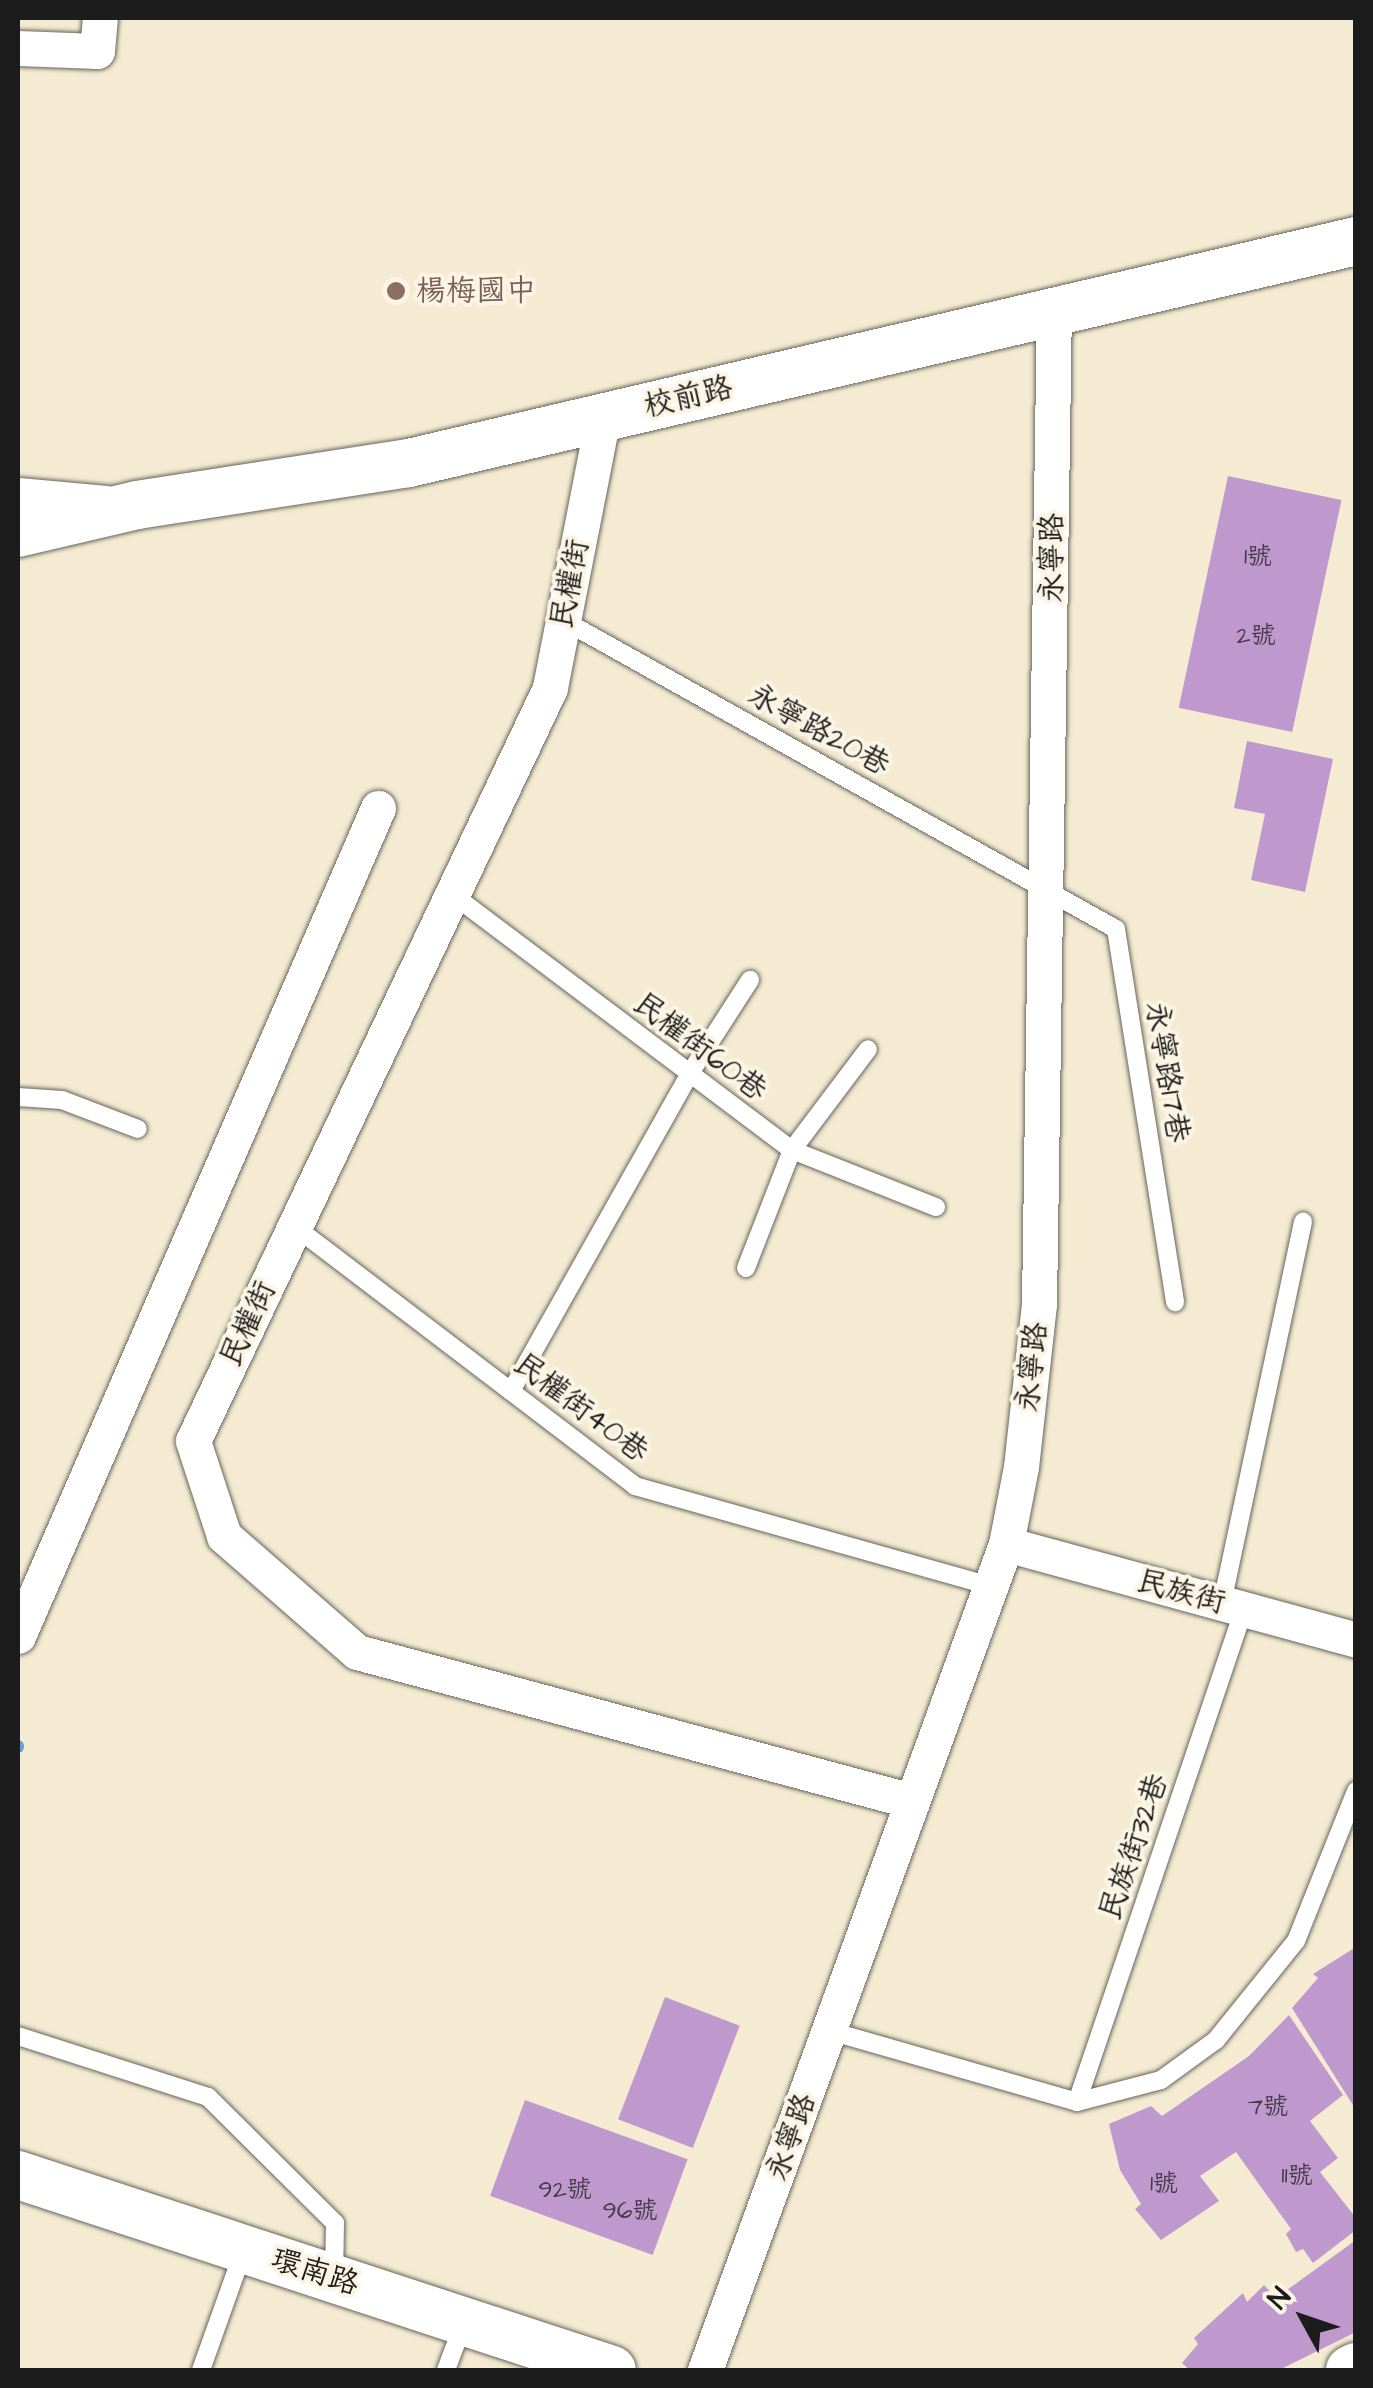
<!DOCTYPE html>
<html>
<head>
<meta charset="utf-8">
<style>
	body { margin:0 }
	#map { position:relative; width:1373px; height:2388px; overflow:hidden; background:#f4ebd2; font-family:"Architects Daughter","LXGW WenKai TC",sans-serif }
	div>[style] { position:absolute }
	.stream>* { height:12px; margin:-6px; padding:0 6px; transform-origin:6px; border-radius:6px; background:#65a0d5 }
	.building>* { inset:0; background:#bf99cd; transform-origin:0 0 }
	.roads { filter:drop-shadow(0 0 2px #68645c) drop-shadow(0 0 2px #68645c) }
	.lane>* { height:18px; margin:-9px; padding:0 9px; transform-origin:9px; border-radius:9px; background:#fff }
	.street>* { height:35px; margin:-17.5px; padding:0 17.5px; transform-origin:17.5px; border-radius:17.5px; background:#fff }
	.secondary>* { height:48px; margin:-24px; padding:0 24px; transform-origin:24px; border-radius:24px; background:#fff }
	.dots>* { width:28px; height:28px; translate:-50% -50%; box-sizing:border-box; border:5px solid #fcf5e5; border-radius:50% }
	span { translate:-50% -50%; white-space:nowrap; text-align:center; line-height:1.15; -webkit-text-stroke:8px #fcf5e5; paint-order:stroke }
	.number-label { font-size:25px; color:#453b48 }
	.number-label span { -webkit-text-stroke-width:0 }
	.education-label { font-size:30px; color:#785e54 }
	.left { translate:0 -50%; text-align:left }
	.street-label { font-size:30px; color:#1c1c1c }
	.frame { position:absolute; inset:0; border:20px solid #1c1c1c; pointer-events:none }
	.north { position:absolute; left:1253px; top:2268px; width:100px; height:100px; -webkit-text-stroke:8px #fcf5e5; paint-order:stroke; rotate:310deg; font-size:28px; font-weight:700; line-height:40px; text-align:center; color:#1c1c1c }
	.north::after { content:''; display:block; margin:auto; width:35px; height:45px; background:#1c1c1c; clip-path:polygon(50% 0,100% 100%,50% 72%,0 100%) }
</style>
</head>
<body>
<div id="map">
	<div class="stream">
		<div style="left:18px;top:1747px;width:1px;rotate:-90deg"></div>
	</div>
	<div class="building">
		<div style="left:1228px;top:476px;width:116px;height:237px;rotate:12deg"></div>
		<div style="clip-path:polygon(1247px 741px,1333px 759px,1305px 892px,1251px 880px,1265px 814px,1234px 808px)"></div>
		<div style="clip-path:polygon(1356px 1947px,1356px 2110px,1292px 2008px,1318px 1978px,1313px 1974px)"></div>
		<div style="left:665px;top:1997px;width:80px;height:131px;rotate:21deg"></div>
		<div style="clip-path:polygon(1289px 2015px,1343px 2095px,1310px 2121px,1338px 2158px,1320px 2172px,1356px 2218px,1356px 2230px,1313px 2263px,1303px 2249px,1296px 2252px,1286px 2234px,1291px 2229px,1236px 2152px,1200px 2176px,1219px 2201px,1161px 2240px,1135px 2209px,1141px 2204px,1120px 2170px,1109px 2124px,1151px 2106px,1162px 2116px,1249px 2056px)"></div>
		<div style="left:525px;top:2100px;width:173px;height:102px;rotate:20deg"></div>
		<div style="clip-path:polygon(1356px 2240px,1356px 2332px,1279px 2370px,1190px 2370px,1182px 2363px,1198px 2344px,1194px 2338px,1243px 2293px,1247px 2302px,1264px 2285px,1276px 2298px)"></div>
	</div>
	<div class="roads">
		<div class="lane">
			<div style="left:563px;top:620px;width:633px;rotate:29.2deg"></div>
			<div style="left:1116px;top:929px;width:378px;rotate:81deg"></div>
			<div style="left:452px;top:894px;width:426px;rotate:37deg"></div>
			<div style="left:792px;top:1150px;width:155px;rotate:21.6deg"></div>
			<div style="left:18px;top:1097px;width:44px;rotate:3.9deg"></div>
			<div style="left:62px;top:1100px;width:81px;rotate:20.9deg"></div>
			<div style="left:294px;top:1226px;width:429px;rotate:37.3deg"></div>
			<div style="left:635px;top:1486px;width:370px;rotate:15.7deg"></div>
			<div style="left:746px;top:1268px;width:127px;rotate:-68.7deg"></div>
			<div style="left:792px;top:1150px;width:126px;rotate:-53deg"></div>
			<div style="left:511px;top:1391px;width:365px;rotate:-60.6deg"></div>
			<div style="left:690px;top:1073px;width:111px;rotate:-57.2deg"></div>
			<div style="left:1222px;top:1603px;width:390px;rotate:-78deg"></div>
			<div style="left:830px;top:2031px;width:257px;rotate:16deg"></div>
			<div style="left:18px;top:2036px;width:200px;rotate:17.8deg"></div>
			<div style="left:208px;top:2097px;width:179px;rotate:44.8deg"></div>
			<div style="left:335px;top:2223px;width:55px;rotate:91deg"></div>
			<div style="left:1077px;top:2102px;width:521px;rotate:-71.29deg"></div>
			<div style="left:1077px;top:2102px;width:87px;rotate:-14.7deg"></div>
			<div style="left:1161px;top:2080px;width:68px;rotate:-36deg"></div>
			<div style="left:1216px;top:2040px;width:127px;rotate:-51.1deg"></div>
			<div style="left:1296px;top:1941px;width:162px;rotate:-68.2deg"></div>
			<div style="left:201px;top:2370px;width:128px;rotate:-70.4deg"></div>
			<div style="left:446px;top:2370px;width:51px;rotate:-69.4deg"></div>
		</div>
		<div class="street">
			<div style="left:18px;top:48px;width:79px;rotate:2.2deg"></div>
			<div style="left:97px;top:51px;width:33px;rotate:-85deg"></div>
			<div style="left:603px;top:417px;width:276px;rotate:101.1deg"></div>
			<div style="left:550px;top:688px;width:833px;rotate:115.37deg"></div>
			<div style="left:193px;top:1441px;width:100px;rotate:71.9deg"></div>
			<div style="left:224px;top:1536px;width:176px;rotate:41.1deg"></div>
			<div style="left:357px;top:1652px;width:575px;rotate:15.03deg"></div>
			<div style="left:18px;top:495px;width:88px;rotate:5.2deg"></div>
			<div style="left:1006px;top:1544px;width:363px;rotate:15.3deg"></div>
			<div style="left:18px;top:1636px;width:903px;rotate:-66.5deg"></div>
			<div style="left:705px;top:2370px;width:879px;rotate:-69.98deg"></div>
			<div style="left:1006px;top:1544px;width:78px;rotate:-79deg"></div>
			<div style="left:1021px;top:1467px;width:164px;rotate:-83.7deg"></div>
			<div style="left:1039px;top:1304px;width:995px;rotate:-89.14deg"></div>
		</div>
		<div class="secondary">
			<div style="left:18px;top:533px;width:122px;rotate:-13.2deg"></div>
			<div style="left:137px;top:505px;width:275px;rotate:-8.8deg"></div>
			<div style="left:409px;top:463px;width:973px;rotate:-13.19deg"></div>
			<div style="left:18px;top:2175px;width:625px;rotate:18.17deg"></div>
			<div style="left:1350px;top:2370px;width:7px;rotate:-27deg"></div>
		</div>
	</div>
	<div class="dots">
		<div style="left:396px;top:291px;background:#8d6e63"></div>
	</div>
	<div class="number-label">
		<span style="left:1258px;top:557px">1號</span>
		<span style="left:1256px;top:636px">2號</span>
		<span style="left:1268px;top:2107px">7號</span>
		<span style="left:1297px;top:2176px">11號</span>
		<span style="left:1164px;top:2184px">1號</span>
		<span style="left:565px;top:2190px">92號</span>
		<span style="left:630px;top:2211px">96號</span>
	</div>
	<div class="education-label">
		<span class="left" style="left:416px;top:291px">楊梅國中</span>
	</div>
	<div class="street-label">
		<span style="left:688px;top:397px;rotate:-13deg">校前路</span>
		<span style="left:1052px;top:558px;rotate:-90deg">永寧路</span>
		<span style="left:570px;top:584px;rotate:-79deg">民權街</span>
		<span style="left:819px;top:730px;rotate:29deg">永寧路20巷</span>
		<span style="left:700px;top:1047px;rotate:37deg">民權街60巷</span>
		<span style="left:1167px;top:1072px;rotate:81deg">永寧路17巷</span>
		<span style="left:248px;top:1324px;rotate:-65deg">民權街</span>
		<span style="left:1032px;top:1367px;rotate:-84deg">永寧路</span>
		<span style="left:581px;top:1408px;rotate:37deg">民權街40巷</span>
		<span style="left:1181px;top:1592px;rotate:15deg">民族街</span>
		<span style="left:1134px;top:1847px;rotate:-71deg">民族街32巷</span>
		<span style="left:791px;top:2137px;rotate:-70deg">永寧路</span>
		<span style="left:315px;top:2272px;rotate:18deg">環南路</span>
	</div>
	<div class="frame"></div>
	<div class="north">N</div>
</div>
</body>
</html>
